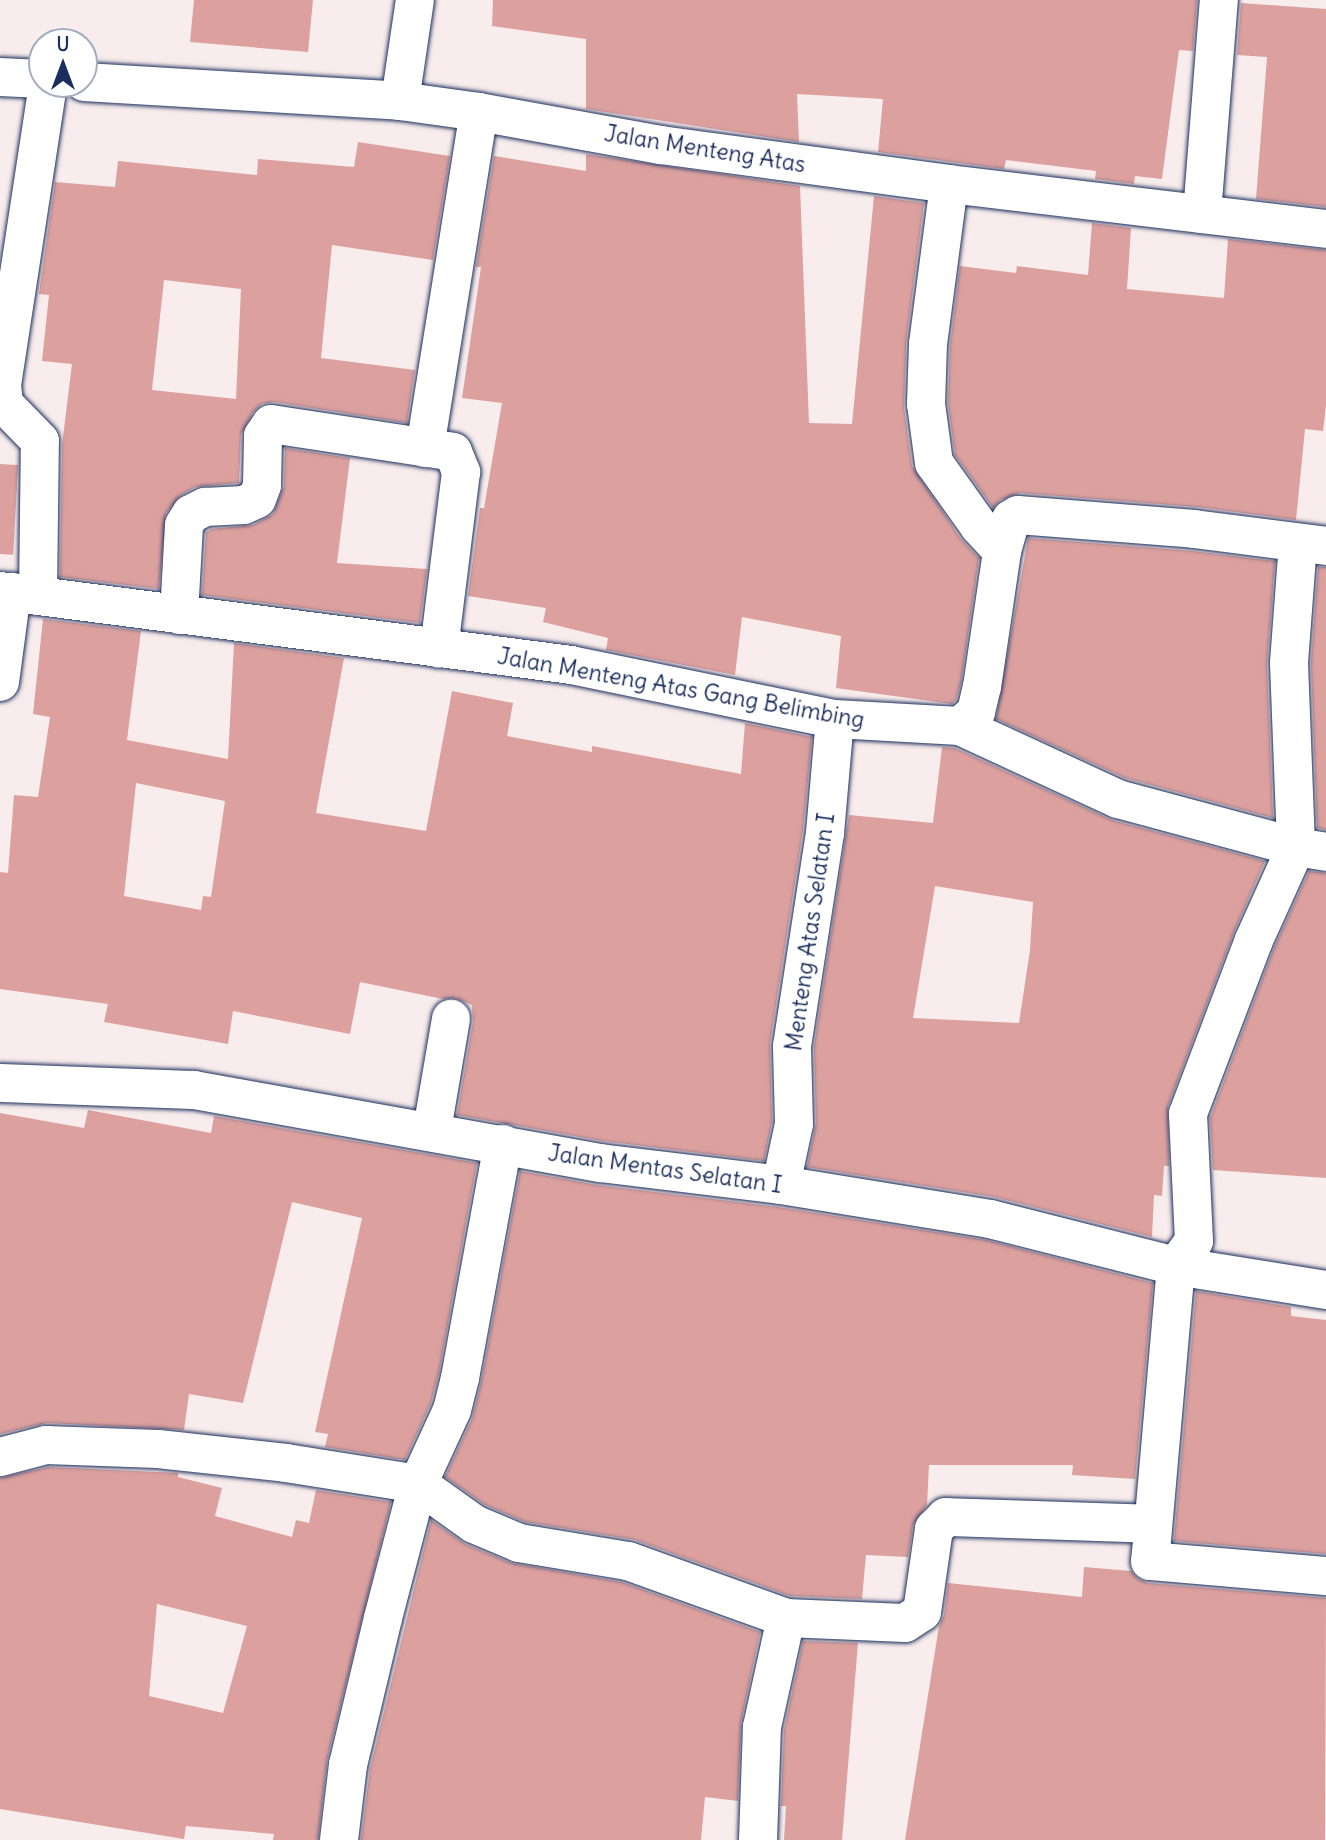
<!DOCTYPE html>
<html>
<head>
<meta charset="utf-8">
<style>
	body { margin:0 }
	#map { position:relative; width:1326px; height:1840px; overflow:hidden; background:#f8ecec; font-family:Delius,sans-serif }
	div>[style] { position:absolute }
	.building>* { inset:0; background:#dca19f; transform-origin:0 0 }
	.roads { filter:drop-shadow(0 0 2px #1b2f5e) drop-shadow(0 0 2px #1b2f5e) }
	.minor>* { height:38px; margin:-19px; padding:0 19px; transform-origin:19px; border-radius:19px; background:#fff }
	span { translate:-50% -50%; white-space:nowrap; text-align:center; line-height:1.15; -webkit-text-stroke:6px #fff; paint-order:stroke }
	.street-label { font-size:23px; color:#1b2f5e }
	.north { position:absolute; left:28px; top:28px; width:70px; height:70px; box-sizing:border-box; background:#fff; border:2px solid #a4acbf; border-radius:50%; rotate:0deg; font-size:19px; font-weight:700; line-height:28px; text-align:center; color:#1b2f5e }
	.north::after { content:''; display:block; margin:auto; width:24px; height:32px; background:#1b2f5e; clip-path:polygon(50% 0,100% 100%,50% 72%,0 100%) }
</style>
</head>
<body>
<div id="map">
	<div class="building">
		<div style="clip-path:polygon(194px 0,313px 0,308px 52px,190px 42px)"></div>
		<div style="clip-path:polygon(493px 0,1197px 0,1193px 51px,1179px 50px,1162px 179px,1135px 176px,1134px 184px,1095px 179px,1096px 171px,1006px 160px,1004px 169px,878px 152px,883px 99px,797px 94px,799px 142px,586px 109px,586px 39px,492px 26px)"></div>
		<div style="clip-path:polygon(1241px 3px,1326px 9px,1326px 207px,1256px 199px,1267px 57px,1237px 55px)"></div>
		<div style="clip-path:polygon(evenodd,358px 142px,450px 156px,433px 260px,332px 245px,321px 358px,415px 370px,407px 423px,274px 402px,262px 404px,253px 412px,241px 435px,239px 483px,195px 487px,181px 495px,166px 513px,159px 589px,60px 577px,62px 445px,72px 364px,42px 361px,49px 295px,39px 294px,55px 182px,115px 187px,118px 161px,257px 175px,258px 159px,354px 167px,358px 142px,164px 280px,241px 289px,236px 399px,152px 390px,164px 280px)"></div>
		<div style="clip-path:polygon(586px 154px,800px 186px,809px 423px,852px 424px,874px 196px,924px 203px,906px 343px,904px 407px,912px 466px,961px 539px,979px 558px,961px 683px,956px 700px,952px 704px,836px 688px,841px 636px,742px 617px,735px 675px,606px 650px,608px 638px,543px 622px,546px 608px,468px 596px,480px 508px,484px 508px,502px 403px,462px 398px,481px 267px,476px 267px,494px 156px,586px 171px)"></div>
		<div style="clip-path:polygon(1092px 223px,1131px 228px,1127px 289px,1224px 298px,1228px 239px,1326px 250px,1326px 405px,1323px 431px,1305px 429px,1296px 520px,1197px 507px,1020px 493px,1000px 500px,993px 508px,955px 455px,948px 403px,950px 346px,960px 266px,1016px 273px,1017px 266px,1088px 275px)"></div>
		<div style="clip-path:polygon(285px 448px,350px 458px,337px 563px,427px 569px,420px 623px,202px 595px,206px 532px,211px 529px,253px 525px,273px 514px,284px 486px)"></div>
		<div style="left:0;top:464px;width:18px;height:90px;rotate:3deg"></div>
		<div style="clip-path:polygon(1028px 538px,1192px 551px,1275px 561px,1267px 664px,1273px 818px,1125px 778px,996px 719px)"></div>
		<div style="clip-path:polygon(1318px 567px,1326px 567px,1326px 830px,1317px 828px,1311px 663px)"></div>
		<div style="clip-path:polygon(evenodd,43px 619px,141px 631px,127px 740px,228px 759px,234px 643px,344px 658px,316px 813px,426px 831px,452px 691px,513px 703px,507px 736px,592px 752px,592px 746px,741px 774px,745px 723px,812px 737px,803px 830px,770px 1043px,772px 1122px,764px 1161px,603px 1141px,457px 1115px,473px 1022px,472px 1005px,455px 998px,443px 999px,360px 982px,350px 1034px,233px 1011px,228px 1044px,104px 1022px,108px 1004px,0 989px,0 872px,8px 873px,14px 795px,38px 797px,50px 717px,33px 714px,43px 619px,136px 783px,225px 801px,211px 897px,203px 896px,201px 910px,124px 896px,136px 783px)"></div>
		<div style="clip-path:polygon(evenodd,942px 747px,955px 748px,1112px 820px,1265px 861px,1234px 932px,1168px 1106px,1169px 1166px,1164px 1166px,1162px 1196px,1154px 1195px,1152px 1237px,994px 1197px,807px 1167px,816px 1123px,814px 1047px,849px 815px,933px 823px,942px 747px,935px 886px,1033px 902px,1030px 950px,1019px 1023px,913px 1018px,935px 886px)"></div>
		<div style="clip-path:polygon(1309px 871px,1326px 873px,1326px 1178px,1213px 1170px,1210px 1118px,1274px 948px)"></div>
		<div style="clip-path:polygon(88px 1110px,211px 1133px,214px 1116px,477px 1163px,439px 1373px,431px 1403px,405px 1460px,325px 1447px,328px 1434px,315px 1432px,362px 1218px,292px 1202px,243px 1403px,189px 1394px,184px 1430px,47px 1423px,0 1434px,0 1113px,84px 1128px)"></div>
		<div style="clip-path:polygon(520px 1171px,597px 1185px,778px 1207px,986px 1240px,1153px 1283px,1135px 1479px,1072px 1475px,1073px 1465px,929px 1465px,927px 1505px,913px 1525px,908px 1557px,866px 1555px,862px 1599px,790px 1596px,635px 1540px,525px 1522px,485px 1505px,445px 1477px,472px 1419px,481px 1383px)"></div>
		<div style="clip-path:polygon(1196px 1291px,1291px 1307px,1291px 1316px,1326px 1320px,1326px 1554px,1174px 1541px)"></div>
		<div style="clip-path:polygon(evenodd,48px 1467px,178px 1473px,178px 1477px,222px 1488px,215px 1516px,292px 1537px,296px 1520px,309px 1523px,316px 1490px,391px 1502px,327px 1760px,318px 1840px,273px 1840px,274px 1834px,186px 1826px,184px 1839px,0 1809px,0 1478px,48px 1467px,157px 1604px,247px 1626px,223px 1713px,149px 1696px,157px 1604px)"></div>
		<div style="clip-path:polygon(431px 1520px,465px 1544px,511px 1563px,622px 1582px,760px 1632px,741px 1723px,738px 1801px,705px 1797px,701px 1840px,361px 1840px,370px 1769px)"></div>
		<div style="clip-path:polygon(1084px 1567px,1131px 1571px,1138px 1579px,1148px 1583px,1326px 1598px,1325px 1840px,905px 1840px,939px 1626px,944px 1615px,948px 1583px,1082px 1597px)"></div>
		<div style="clip-path:polygon(803px 1641px,858px 1643px,842px 1840px,784px 1840px,786px 1806px,781px 1806px,784px 1730px)"></div>
	</div>
	<div class="roads">
		<div class="minor">
			<div style="left:0;top:77px;width:42px;rotate:2.7deg"></div>
			<div style="left:84px;top:82px;width:317px;rotate:3.4deg"></div>
			<div style="left:400px;top:101px;width:80px;rotate:7.9deg"></div>
			<div style="left:479px;top:112px;width:185px;rotate:10.3deg"></div>
			<div style="left:661px;top:145px;width:291px;rotate:7.7deg"></div>
			<div style="left:949px;top:184px;width:380px;rotate:6.8deg"></div>
			<div style="left:400px;top:101px;width:102px;rotate:-81.6deg"></div>
			<div style="left:1202px;top:214px;width:215px;rotate:-85.5deg"></div>
			<div style="left:425px;top:448px;width:340px;rotate:-80.9deg"></div>
			<div style="left:1298px;top:543px;width:120px;rotate:94.3deg"></div>
			<div style="left:1289px;top:663px;width:184px;rotate:87.8deg"></div>
			<div style="left:1296px;top:847px;width:102px;rotate:114.3deg"></div>
			<div style="left:1254px;top:940px;width:186px;rotate:110.8deg"></div>
			<div style="left:1188px;top:1114px;width:127px;rotate:87.3deg"></div>
			<div style="left:1194px;top:1241px;width:31px;rotate:126deg"></div>
			<div style="left:1176px;top:1266px;width:296px;rotate:95deg"></div>
			<div style="left:1150px;top:1561px;width:177px;rotate:4.9deg"></div>
			<div style="left:1002px;top:551px;width:33px;rotate:-74deg"></div>
			<div style="left:1011px;top:519px;width:8px;rotate:-30deg"></div>
			<div style="left:1018px;top:515px;width:177px;rotate:4.5deg"></div>
			<div style="left:1194px;top:529px;width:133px;rotate:7.3deg"></div>
			<div style="left:0;top:591px;width:576px;rotate:7.38deg"></div>
			<div style="left:571px;top:665px;width:269px;rotate:11.6deg"></div>
			<div style="left:835px;top:719px;width:125px;rotate:3.2deg"></div>
			<div style="left:960px;top:726px;width:21px;rotate:-41deg"></div>
			<div style="left:976px;top:712px;width:26px;rotate:-77deg"></div>
			<div style="left:982px;top:687px;width:137px;rotate:-81.6deg"></div>
			<div style="left:1002px;top:551px;width:34px;rotate:-133deg"></div>
			<div style="left:979px;top:526px;width:77px;rotate:-125.5deg"></div>
			<div style="left:934px;top:463px;width:60px;rotate:-97.7deg"></div>
			<div style="left:926px;top:404px;width:60px;rotate:-88.1deg"></div>
			<div style="left:928px;top:344px;width:161px;rotate:-82.5deg"></div>
			<div style="left:38px;top:596px;width:155px;rotate:-89.3deg"></div>
			<div style="left:40px;top:441px;width:52px;rotate:-134.2deg"></div>
			<div style="left:4px;top:404px;width:19px;rotate:-96deg"></div>
			<div style="left:2px;top:385px;width:304px;rotate:-81.3deg"></div>
			<div style="left:179px;top:615px;width:90px;rotate:-86.8deg"></div>
			<div style="left:184px;top:525px;width:13px;rotate:-58deg"></div>
			<div style="left:191px;top:514px;width:16px;rotate:-27deg"></div>
			<div style="left:205px;top:507px;width:39px;rotate:-3deg"></div>
			<div style="left:244px;top:505px;width:14px;rotate:-25deg"></div>
			<div style="left:257px;top:499px;width:15px;rotate:-70deg"></div>
			<div style="left:262px;top:485px;width:49px;rotate:-88.8deg"></div>
			<div style="left:263px;top:436px;width:14px;rotate:-56deg"></div>
			<div style="left:271px;top:424px;width:184px;rotate:8.7deg"></div>
			<div style="left:453px;top:452px;width:22px;rotate:68deg"></div>
			<div style="left:461px;top:472px;width:178px;rotate:97.1deg"></div>
			<div style="left:0;top:682px;width:91px;rotate:-82.4deg"></div>
			<div style="left:960px;top:726px;width:174px;rotate:24.8deg"></div>
			<div style="left:1118px;top:799px;width:184px;rotate:15.1deg"></div>
			<div style="left:1296px;top:847px;width:30px;rotate:9deg"></div>
			<div style="left:0;top:1083px;width:194px;rotate:2.1deg"></div>
			<div style="left:194px;top:1090px;width:413px;rotate:10.2deg"></div>
			<div style="left:600px;top:1163px;width:182px;rotate:6.9deg"></div>
			<div style="left:781px;top:1185px;width:212px;rotate:9.2deg"></div>
			<div style="left:990px;top:1219px;width:192px;rotate:14.2deg"></div>
			<div style="left:1176px;top:1266px;width:152px;rotate:9.1deg"></div>
			<div style="left:432px;top:1130px;width:113px;rotate:-80.3deg"></div>
			<div style="left:781px;top:1185px;width:62px;rotate:-78deg"></div>
			<div style="left:794px;top:1124px;width:78px;rotate:-91.5deg"></div>
			<div style="left:792px;top:1046px;width:216px;rotate:-81.2deg"></div>
			<div style="left:825px;top:833px;width:114px;rotate:-85deg"></div>
			<div style="left:0;top:1457px;width:48px;rotate:-14.6deg"></div>
			<div style="left:46px;top:1445px;width:112px;rotate:2deg"></div>
			<div style="left:158px;top:1449px;width:129px;rotate:6.2deg"></div>
			<div style="left:286px;top:1463px;width:134px;rotate:9deg"></div>
			<div style="left:418px;top:1484px;width:69px;rotate:35.5deg"></div>
			<div style="left:474px;top:1524px;width:49px;rotate:22.9deg"></div>
			<div style="left:519px;top:1543px;width:110px;rotate:9.4deg"></div>
			<div style="left:628px;top:1561px;width:168px;rotate:19.8deg"></div>
			<div style="left:786px;top:1618px;width:119px;rotate:2.4deg"></div>
			<div style="left:905px;top:1623px;width:20px;rotate:-33deg"></div>
			<div style="left:922px;top:1612px;width:84px;rotate:-81.8deg"></div>
			<div style="left:934px;top:1529px;width:17px;rotate:-45deg"></div>
			<div style="left:946px;top:1517px;width:207px;rotate:1.9deg"></div>
			<div style="left:339px;top:1840px;width:76px;rotate:-83.2deg"></div>
			<div style="left:348px;top:1765px;width:151px;rotate:-76.6deg"></div>
			<div style="left:383px;top:1618px;width:138px;rotate:-75.4deg"></div>
			<div style="left:418px;top:1484px;width:81px;rotate:-65.3deg"></div>
			<div style="left:452px;top:1410px;width:33px;rotate:-76deg"></div>
			<div style="left:460px;top:1378px;width:238px;rotate:-79.6deg"></div>
			<div style="left:758px;top:1840px;width:113px;rotate:-88deg"></div>
			<div style="left:762px;top:1727px;width:112px;rotate:-77.6deg"></div>
		</div>
	</div>
	<div class="street-label">
		<span style="left:705px;top:149px;rotate:9deg">Jalan Menteng Atas</span>
		<span style="left:681px;top:688px;rotate:10deg">Jalan Menteng Atas Gang Belimbing</span>
		<span style="left:810px;top:932px;rotate:-82deg">Menteng Atas Selatan I</span>
		<span style="left:665px;top:1169px;rotate:8deg">Jalan Mentas Selatan I</span>
	</div>
	<div class="north">U</div>
</div>
</body>
</html>
